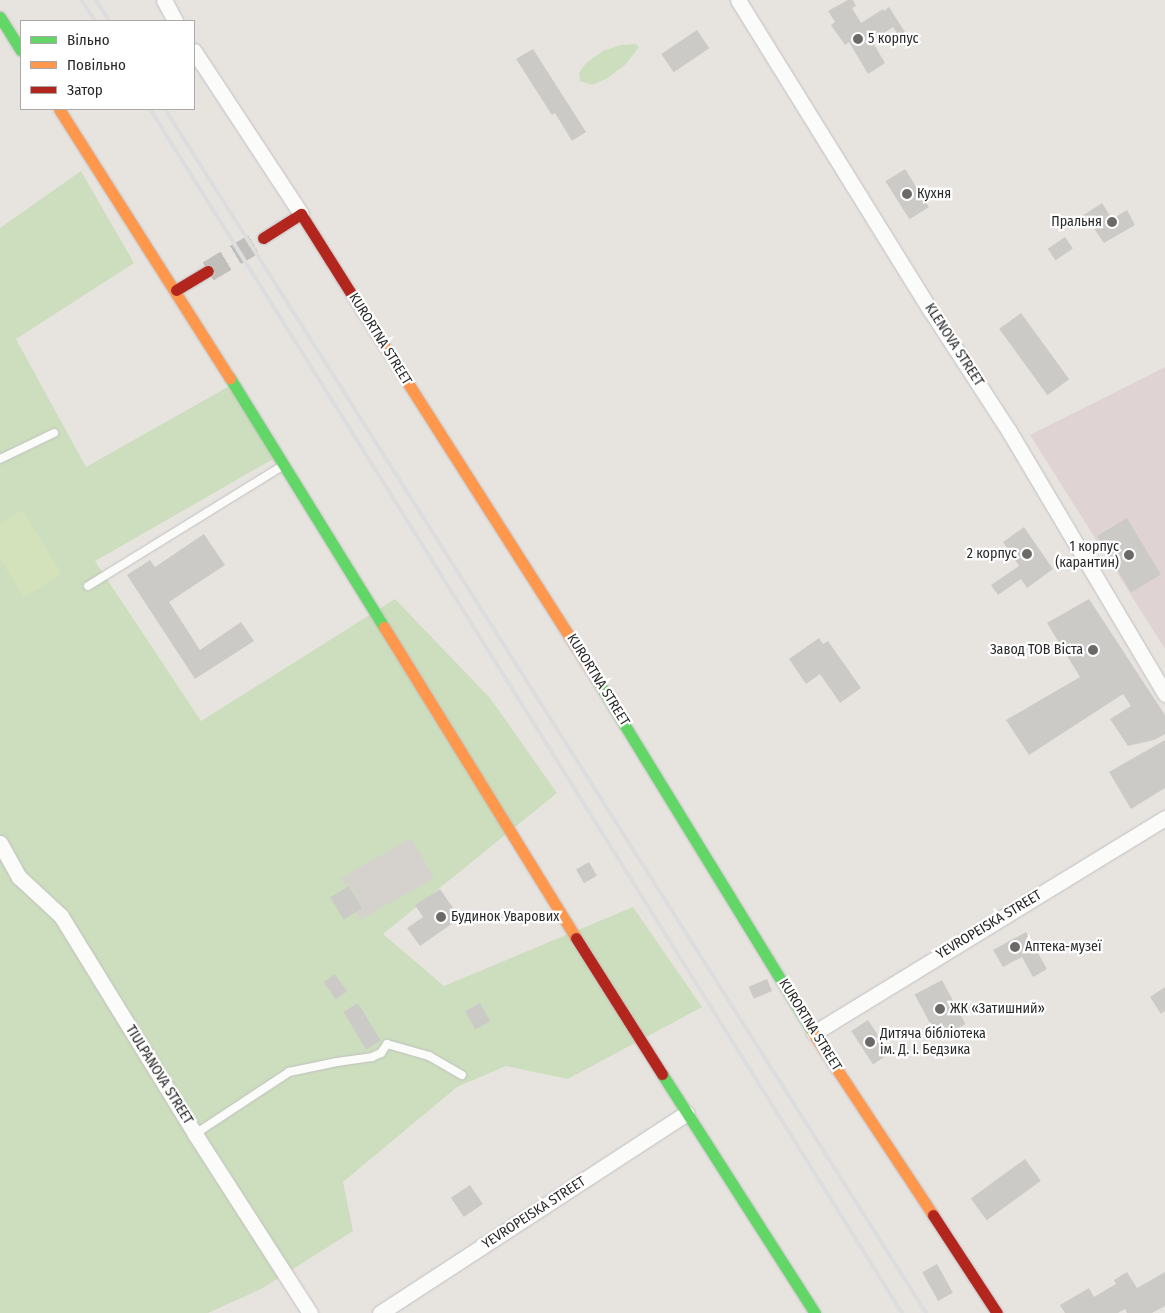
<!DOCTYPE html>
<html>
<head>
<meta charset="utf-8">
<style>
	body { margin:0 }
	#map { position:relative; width:1165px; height:1313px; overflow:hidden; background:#e7e4e0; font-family:"Fira Sans Condensed",sans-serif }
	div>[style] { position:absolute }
	.medical>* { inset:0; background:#dfd4d3 }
	.green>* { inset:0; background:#ccdebd }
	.pitch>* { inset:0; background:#d4e2bb }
	.plaza>* { inset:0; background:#d5d2ce }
	.building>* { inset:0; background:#cccac7; transform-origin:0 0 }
	.secondary-tunnel>* { height:21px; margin-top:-10.5px; transform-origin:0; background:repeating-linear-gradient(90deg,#c1bfbb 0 21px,transparent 0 32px) }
	.roads { filter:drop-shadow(0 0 1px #c1c0c0) drop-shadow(0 0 1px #c1c0c0) }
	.lane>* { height:8px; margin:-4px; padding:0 4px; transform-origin:4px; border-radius:4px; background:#fbfbfa }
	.street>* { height:15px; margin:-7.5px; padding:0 7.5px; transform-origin:7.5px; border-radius:7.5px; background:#fbfbfa }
	.fast>* { height:11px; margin:-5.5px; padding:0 5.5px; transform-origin:5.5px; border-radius:5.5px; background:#63d668 }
	.slow>* { height:11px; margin:-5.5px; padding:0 5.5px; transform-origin:5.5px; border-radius:5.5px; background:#ff974d }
	.jam>* { height:11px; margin:-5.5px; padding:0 5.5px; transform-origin:5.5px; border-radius:5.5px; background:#b3261e }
	.rail>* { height:4px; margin:-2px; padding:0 2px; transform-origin:2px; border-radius:2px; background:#ddddde }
	.dots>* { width:14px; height:14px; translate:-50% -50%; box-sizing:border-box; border:2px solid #fff; border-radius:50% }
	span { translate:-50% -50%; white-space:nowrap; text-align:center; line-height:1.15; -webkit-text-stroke:4.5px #fff; paint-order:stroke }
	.poi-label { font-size:14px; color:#292929 }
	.left { translate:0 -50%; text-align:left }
	.right { translate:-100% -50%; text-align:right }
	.street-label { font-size:14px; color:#292929 }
	.legend { position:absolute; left:20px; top:20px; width:175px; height:90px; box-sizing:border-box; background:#fff; border:1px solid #a9a9a9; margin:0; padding:6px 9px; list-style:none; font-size:15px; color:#292929 }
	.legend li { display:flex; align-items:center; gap:10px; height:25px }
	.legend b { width:25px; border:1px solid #a9a9a9 }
</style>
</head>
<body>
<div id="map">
	<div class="medical">
		<div style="clip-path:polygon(1165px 367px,1165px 649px,1030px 435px)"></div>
	</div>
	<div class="green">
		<div style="clip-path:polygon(621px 45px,636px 44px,639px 47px,626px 64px,608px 78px,592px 85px,580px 81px,579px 73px,586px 63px,603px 51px)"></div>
		<div style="clip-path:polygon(81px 171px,134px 263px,16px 339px,86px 467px,233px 384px,275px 458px,95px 561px,201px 721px,395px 599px,490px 698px,557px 793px,383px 934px,444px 986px,633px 907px,702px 1007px,568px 1079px,506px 1066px,457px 1087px,343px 1182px,353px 1231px,263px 1288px,208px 1313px,0 1313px,0 228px)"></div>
	</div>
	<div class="pitch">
		<div style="clip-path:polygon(22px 510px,62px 574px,24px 597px,0 559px,0 524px)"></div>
	</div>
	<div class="plaza">
		<div style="clip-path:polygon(411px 838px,434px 878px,360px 920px,356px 913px,363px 908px,351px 887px,344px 884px,341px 878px)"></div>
	</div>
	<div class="building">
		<div style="clip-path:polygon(848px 0,853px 0,856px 6px,852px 8px,861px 23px,883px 9px,884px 11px,889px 7px,905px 32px,899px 36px,893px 27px,872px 41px,885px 63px,868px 74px,849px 42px,845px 45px,831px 25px,835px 22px,828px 11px)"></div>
		<div style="left:697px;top:30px;width:22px;height:43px;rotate:56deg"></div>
		<div style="clip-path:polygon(533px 49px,586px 132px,572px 141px,555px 113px,552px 115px,516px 59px)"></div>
		<div style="left:905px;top:169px;width:45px;height:23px;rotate:58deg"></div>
		<div style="clip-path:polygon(1102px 203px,1112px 219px,1127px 210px,1135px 225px,1104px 243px,1088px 220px,1083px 224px,1079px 218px)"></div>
		<div style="left:1065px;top:237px;width:14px;height:21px;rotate:56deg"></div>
		<div style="left:1021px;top:313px;width:82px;height:27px;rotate:54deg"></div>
		<div style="left:1127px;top:518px;width:66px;height:35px;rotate:59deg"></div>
		<div style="clip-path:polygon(1024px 527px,1053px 569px,1027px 588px,1021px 579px,998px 595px,991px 585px,1019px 566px,1003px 542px)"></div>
		<div style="clip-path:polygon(204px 534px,225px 565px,169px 602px,200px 650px,241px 622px,254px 641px,195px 679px,127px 575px,150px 560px,155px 567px)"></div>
		<div style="clip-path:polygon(1089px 599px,1165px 715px,1165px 734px,1154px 740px,1128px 746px,1110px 719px,1131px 706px,1123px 694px,1029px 755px,1006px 720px,1080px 677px,1047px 623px)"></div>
		<div style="clip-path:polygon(819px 638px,823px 644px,828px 641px,861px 688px,840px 703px,820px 674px,806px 684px,789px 659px)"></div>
		<div style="clip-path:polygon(1165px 740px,1165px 788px,1131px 809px,1109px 772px)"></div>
		<div style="left:589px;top:862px;width:16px;height:15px;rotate:60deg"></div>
		<div style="left:349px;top:886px;width:26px;height:22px;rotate:59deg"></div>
		<div style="clip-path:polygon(440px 889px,460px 918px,420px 946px,407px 928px,423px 917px,415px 905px)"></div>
		<div style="clip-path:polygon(1026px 932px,1047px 969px,1033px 977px,1022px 957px,1003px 967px,993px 950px)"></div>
		<div style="left:335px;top:974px;width:21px;height:14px;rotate:55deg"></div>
		<div style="left:767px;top:979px;width:13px;height:20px;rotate:67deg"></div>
		<div style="left:942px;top:980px;width:50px;height:31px;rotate:62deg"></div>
		<div style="clip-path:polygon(1165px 987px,1165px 1011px,1161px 1014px,1150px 997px)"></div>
		<div style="left:358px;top:1003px;width:44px;height:17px;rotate:59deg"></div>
		<div style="left:480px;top:1003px;width:21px;height:17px;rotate:61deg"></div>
		<div style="left:868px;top:1020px;width:40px;height:20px;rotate:57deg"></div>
		<div style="left:1025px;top:1159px;width:27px;height:67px;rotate:54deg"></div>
		<div style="left:470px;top:1185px;width:23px;height:23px;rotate:56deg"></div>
		<div style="left:937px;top:1264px;width:33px;height:17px;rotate:61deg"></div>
		<div style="clip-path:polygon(1127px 1272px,1137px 1288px,1165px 1272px,1165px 1306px,1152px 1313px,1127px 1313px,1125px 1309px,1118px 1313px,1065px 1313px,1060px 1305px,1089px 1288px,1094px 1297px,1116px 1284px,1114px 1280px)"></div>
	</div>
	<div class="secondary-tunnel">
		<div style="left:208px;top:271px;width:64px;rotate:-31deg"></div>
	</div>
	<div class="roads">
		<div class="lane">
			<div style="left:0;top:459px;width:60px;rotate:-25.7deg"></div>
			<div style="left:88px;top:586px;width:228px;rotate:-31.7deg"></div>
			<div style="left:195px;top:1134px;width:113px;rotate:-33.4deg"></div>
			<div style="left:289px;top:1072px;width:49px;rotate:-11.8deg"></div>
			<div style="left:337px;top:1062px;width:35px;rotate:-8deg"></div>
			<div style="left:372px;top:1057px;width:10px;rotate:-24deg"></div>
			<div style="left:381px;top:1053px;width:11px;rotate:-56deg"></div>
			<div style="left:387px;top:1044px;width:44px;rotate:15.9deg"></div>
			<div style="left:429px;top:1056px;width:38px;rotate:30deg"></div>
		</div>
		<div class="street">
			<div style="left:164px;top:0;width:24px;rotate:62deg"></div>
			<div style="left:738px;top:0;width:366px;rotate:58.2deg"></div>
			<div style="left:931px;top:311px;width:143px;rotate:57deg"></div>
			<div style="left:1009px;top:431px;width:306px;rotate:59.3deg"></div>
			<div style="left:194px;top:51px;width:195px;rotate:56.7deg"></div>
			<div style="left:0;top:843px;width:39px;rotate:61deg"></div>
			<div style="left:19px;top:877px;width:57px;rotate:42.9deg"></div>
			<div style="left:61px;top:916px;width:256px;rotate:58.4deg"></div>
			<div style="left:195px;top:1134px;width:213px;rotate:57.3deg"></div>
			<div style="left:814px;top:1033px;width:412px;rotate:-31.5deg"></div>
			<div style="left:380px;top:1313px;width:366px;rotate:-33.1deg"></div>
		</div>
		<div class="fast">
			<div style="left:0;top:17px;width:39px;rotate:58deg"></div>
			<div style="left:230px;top:378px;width:293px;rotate:58.3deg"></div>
			<div style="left:597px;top:680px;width:414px;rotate:58.5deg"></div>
			<div style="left:662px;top:1074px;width:284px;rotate:57.4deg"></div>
		</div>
		<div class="slow">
			<div style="left:59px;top:109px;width:319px;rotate:57.6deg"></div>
			<div style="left:362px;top:311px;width:437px;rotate:57.5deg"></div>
			<div style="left:384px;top:627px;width:365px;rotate:58.3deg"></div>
			<div style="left:813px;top:1033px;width:218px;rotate:56.6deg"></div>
		</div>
		<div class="jam">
			<div style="left:263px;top:238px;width:45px;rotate:-32.3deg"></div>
			<div style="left:301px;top:214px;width:115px;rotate:57.8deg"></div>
			<div style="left:176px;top:290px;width:37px;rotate:-31deg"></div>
			<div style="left:576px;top:938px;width:161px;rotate:57.7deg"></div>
			<div style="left:933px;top:1215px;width:117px;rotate:56.9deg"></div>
		</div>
	</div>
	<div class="rail">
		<div style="left:81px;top:0;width:25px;rotate:56deg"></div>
		<div style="left:96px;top:0;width:25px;rotate:58deg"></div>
		<div style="left:150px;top:109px;width:1420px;rotate:58.01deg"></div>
		<div style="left:165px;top:109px;width:1424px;rotate:57.7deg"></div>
	</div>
	<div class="dots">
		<div style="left:858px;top:39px;background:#6c6a69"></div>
		<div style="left:907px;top:194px;background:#6c6a69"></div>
		<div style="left:1112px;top:222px;background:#6c6a69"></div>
		<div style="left:1027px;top:554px;background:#6c6a69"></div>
		<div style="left:1129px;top:555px;background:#6c6a69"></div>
		<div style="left:1093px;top:650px;background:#6c6a69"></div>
		<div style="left:441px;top:917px;background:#6c6a69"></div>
		<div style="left:1015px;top:947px;background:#6c6a69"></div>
		<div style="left:940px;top:1009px;background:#6c6a69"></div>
		<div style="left:870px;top:1042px;background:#6c6a69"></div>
	</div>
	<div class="poi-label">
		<span class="left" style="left:868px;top:39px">5 корпус</span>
		<span class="left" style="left:917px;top:194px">Кухня</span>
		<span class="right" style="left:1102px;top:222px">Пральня</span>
		<span class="right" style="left:1119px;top:555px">1 корпус<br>(карантин)</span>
		<span class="right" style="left:1017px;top:554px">2 корпус</span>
		<span class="right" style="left:1083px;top:650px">Завод ТОВ Віста</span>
		<span class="left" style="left:451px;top:917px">Будинок Уварових</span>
		<span class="left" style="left:1025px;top:947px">Аптека-музеї</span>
		<span class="left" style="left:950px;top:1009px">ЖК «Затишний»</span>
		<span class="left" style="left:880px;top:1042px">Дитяча бібліотека<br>ім. Д. І. Бедзика</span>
	</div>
	<div class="street-label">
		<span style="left:380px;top:339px;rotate:58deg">KURORTNA STREET</span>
		<span style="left:954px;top:345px;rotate:57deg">KLENOVA STREET</span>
		<span style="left:598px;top:680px;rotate:58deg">KURORTNA STREET</span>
		<span style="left:989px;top:925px;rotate:-31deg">YEVROPEISKA STREET</span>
		<span style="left:810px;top:1025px;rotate:58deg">KURORTNA STREET</span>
		<span style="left:159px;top:1075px;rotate:58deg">TIULPANOVA STREET</span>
		<span style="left:534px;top:1213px;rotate:-33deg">YEVROPEISKA STREET</span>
	</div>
	<ul class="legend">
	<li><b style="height:6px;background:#63d668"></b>Вільно</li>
	<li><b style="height:6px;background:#ff974d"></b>Повільно</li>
	<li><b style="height:6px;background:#b3261e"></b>Затор</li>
	</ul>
</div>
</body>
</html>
